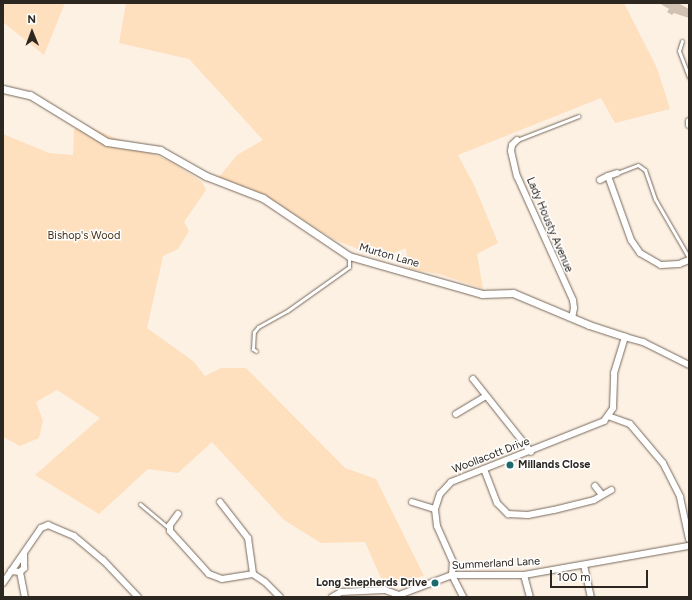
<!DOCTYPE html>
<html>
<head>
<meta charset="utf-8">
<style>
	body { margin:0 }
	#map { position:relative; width:692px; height:600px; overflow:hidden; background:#fdf1e4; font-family:Figtree,sans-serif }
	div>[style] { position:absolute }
	.green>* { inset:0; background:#fedfbe }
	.building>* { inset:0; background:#d0c1b2 }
	.roads { filter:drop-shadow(0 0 1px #77695b) drop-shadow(0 0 1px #77695b) }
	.service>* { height:3px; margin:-1.5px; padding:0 1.5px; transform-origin:1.5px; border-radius:1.5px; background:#fff }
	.minor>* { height:6px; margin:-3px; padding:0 3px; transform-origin:3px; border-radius:3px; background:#fff }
	.tertiary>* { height:7px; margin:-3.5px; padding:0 3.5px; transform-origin:3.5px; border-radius:3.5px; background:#fff }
	.dots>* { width:11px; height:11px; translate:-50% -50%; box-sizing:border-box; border:2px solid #fff; border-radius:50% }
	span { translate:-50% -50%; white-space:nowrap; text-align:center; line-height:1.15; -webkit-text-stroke:3px #fff; paint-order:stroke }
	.street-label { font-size:11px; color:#2d2721 }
	.park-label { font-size:11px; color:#463016 }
	.poi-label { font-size:11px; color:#2d2721; font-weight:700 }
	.left { translate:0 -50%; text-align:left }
	.right { translate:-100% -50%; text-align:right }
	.frame { position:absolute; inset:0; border:4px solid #2d2721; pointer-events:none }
	.north { position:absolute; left:12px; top:12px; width:40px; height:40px; -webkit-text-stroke:3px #fff; paint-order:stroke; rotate:359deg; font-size:11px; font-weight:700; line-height:16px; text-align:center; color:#2d2721 }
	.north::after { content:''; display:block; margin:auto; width:14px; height:18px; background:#2d2721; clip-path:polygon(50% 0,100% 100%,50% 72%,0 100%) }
	.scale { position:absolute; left:550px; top:570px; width:98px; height:18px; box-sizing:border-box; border:2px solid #2d2721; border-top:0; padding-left:5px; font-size:12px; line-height:14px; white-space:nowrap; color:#2d2721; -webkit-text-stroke:3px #fff; paint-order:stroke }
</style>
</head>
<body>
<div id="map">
	<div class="green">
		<div style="clip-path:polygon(3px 3px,65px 3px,44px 55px,3px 22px)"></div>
		<div style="clip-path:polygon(126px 3px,624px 3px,657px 68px,670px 109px,615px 123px,601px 98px,458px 155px,475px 187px,498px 243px,477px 254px,483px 289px,439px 274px,409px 269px,406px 248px,380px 258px,333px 239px,264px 195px,219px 177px,237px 155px,263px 140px,189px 59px,119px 43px)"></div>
		<div style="clip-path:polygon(80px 123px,170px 161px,202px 182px,206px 190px,184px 222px,189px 231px,178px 249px,163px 256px,147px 328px,193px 361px,205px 376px,221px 368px,246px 368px,345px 468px,376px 479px,424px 576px,384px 585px,365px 542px,321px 543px,284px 520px,212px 442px,178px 473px,148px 469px,99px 514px,35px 475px,100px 418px,57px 390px,36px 402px,43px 421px,39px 438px,20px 446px,3px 437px,3px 134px,49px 153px,73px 155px,74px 130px)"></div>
	</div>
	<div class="building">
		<div style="clip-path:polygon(659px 3px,678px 3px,689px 9px,689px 18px,674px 13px,672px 15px,667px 12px,669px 9px)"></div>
	</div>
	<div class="roads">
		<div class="service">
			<div style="left:682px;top:41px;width:10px;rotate:107deg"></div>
			<div style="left:679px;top:51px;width:28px;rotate:69deg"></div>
			<div style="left:517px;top:140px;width:66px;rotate:-21.2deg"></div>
			<div style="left:617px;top:173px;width:22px;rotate:-21deg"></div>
			<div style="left:638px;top:165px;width:9px;rotate:36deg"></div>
			<div style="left:645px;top:170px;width:31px;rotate:71deg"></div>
			<div style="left:655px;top:199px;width:68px;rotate:60deg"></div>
			<div style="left:256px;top:351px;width:4px;rotate:-146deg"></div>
			<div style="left:253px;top:349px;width:17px;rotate:-87deg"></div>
			<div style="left:254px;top:332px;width:6px;rotate:-51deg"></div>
			<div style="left:258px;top:327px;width:33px;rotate:-29deg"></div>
			<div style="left:287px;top:311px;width:76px;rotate:-35.4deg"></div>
			<div style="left:349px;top:267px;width:11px;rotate:-90deg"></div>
			<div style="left:140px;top:504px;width:38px;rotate:40deg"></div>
		</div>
		<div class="minor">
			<div style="left:689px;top:121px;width:4px;rotate:90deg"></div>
			<div style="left:517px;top:140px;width:7px;rotate:135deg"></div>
			<div style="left:512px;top:145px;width:6px;rotate:99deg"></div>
			<div style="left:511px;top:151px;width:26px;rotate:77deg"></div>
			<div style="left:517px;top:176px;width:136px;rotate:65.7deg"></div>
			<div style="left:573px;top:300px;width:8px;rotate:83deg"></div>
			<div style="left:574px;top:308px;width:10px;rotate:101deg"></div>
			<div style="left:617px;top:173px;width:9px;rotate:162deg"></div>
			<div style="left:608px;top:176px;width:68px;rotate:70.2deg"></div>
			<div style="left:631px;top:240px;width:16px;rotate:55deg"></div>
			<div style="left:640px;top:253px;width:24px;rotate:30deg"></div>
			<div style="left:661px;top:265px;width:18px;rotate:-3deg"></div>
			<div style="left:679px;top:264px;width:11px;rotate:-22deg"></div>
			<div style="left:600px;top:180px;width:9px;rotate:-27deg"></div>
			<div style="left:473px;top:379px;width:93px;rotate:51.5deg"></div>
			<div style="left:456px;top:414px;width:35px;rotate:-31deg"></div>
			<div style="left:608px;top:416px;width:23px;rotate:20deg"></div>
			<div style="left:630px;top:424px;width:51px;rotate:49.8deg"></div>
			<div style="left:663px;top:463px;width:38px;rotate:63deg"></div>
			<div style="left:680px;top:497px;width:43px;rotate:77.9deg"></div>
			<div style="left:484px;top:469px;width:36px;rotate:69deg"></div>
			<div style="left:497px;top:503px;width:16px;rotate:45deg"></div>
			<div style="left:508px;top:514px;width:20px;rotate:3deg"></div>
			<div style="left:528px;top:515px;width:26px;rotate:-11deg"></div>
			<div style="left:554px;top:510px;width:41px;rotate:-14deg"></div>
			<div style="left:594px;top:500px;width:20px;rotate:-30deg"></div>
			<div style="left:595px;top:486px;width:11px;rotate:52deg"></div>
			<div style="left:220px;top:502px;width:46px;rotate:52.1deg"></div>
			<div style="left:248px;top:538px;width:36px;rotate:82deg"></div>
			<div style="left:253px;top:574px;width:14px;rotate:34deg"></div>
			<div style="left:265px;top:582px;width:21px;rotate:45deg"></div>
			<div style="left:412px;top:502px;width:24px;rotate:17deg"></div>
			<div style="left:178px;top:514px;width:14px;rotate:126deg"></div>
			<div style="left:170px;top:525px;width:6px;rotate:90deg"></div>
			<div style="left:170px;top:531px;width:58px;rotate:47.8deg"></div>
			<div style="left:209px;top:574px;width:14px;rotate:21deg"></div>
			<div style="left:222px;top:579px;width:31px;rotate:-9deg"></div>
			<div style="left:584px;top:565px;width:33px;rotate:78deg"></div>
			<div style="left:11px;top:571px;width:9px;rotate:6deg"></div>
			<div style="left:20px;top:572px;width:6px;rotate:-45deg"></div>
			<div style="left:24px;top:568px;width:14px;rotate:-90deg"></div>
			<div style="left:20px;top:572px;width:25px;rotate:79deg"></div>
			<div style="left:452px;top:575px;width:13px;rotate:-86deg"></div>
			<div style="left:453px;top:562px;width:39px;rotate:-114deg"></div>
			<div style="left:437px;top:526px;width:17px;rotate:-97deg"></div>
			<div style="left:435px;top:509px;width:16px;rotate:-72deg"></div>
			<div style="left:440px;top:494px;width:16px;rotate:-47deg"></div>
			<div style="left:451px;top:482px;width:165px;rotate:-21.7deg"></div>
			<div style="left:604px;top:421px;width:16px;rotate:-55deg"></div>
			<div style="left:613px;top:408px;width:35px;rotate:-88deg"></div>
			<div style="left:614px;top:373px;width:38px;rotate:-73deg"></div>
			<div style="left:625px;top:337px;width:19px;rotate:16deg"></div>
			<div style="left:643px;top:342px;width:51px;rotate:26.6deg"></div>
			<div style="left:452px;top:575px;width:25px;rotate:63deg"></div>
			<div style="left:524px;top:575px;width:23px;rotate:75deg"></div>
			<div style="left:3px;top:583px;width:67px;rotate:-55.4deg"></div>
			<div style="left:41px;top:528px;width:8px;rotate:-23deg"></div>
			<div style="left:48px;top:525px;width:28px;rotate:23deg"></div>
			<div style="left:74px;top:536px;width:38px;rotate:40deg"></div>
			<div style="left:103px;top:560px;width:51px;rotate:46.6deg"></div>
			<div style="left:332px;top:597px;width:10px;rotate:-29deg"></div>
			<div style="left:341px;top:592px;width:44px;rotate:-2.6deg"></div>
			<div style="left:385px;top:590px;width:15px;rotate:20deg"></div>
			<div style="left:399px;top:595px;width:57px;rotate:-20.7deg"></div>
			<div style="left:452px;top:575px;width:72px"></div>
			<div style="left:524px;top:575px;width:168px;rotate:-10deg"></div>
		</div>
		<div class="tertiary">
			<div style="left:3px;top:89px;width:28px;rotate:13deg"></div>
			<div style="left:30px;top:95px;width:90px;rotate:31.4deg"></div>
			<div style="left:107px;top:142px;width:54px;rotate:8.6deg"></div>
			<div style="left:160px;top:150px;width:53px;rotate:29.5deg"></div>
			<div style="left:206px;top:176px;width:61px;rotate:21.1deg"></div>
			<div style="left:263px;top:198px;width:104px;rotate:34deg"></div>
			<div style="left:349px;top:256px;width:138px;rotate:15.9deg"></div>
			<div style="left:482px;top:294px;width:31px;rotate:-2deg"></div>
			<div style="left:513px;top:293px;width:82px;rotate:22.8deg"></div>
			<div style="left:589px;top:325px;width:38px;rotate:18deg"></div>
		</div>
	</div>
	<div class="dots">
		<div style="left:510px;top:465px;background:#1d6a6e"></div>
		<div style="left:435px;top:583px;background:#1d6a6e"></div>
	</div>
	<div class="street-label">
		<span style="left:549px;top:225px;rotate:67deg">Lady Housty Avenue</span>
		<span style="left:389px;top:256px;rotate:16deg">Murton Lane</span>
		<span style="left:491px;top:456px;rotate:-21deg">Woollacott Drive</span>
		<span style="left:496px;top:564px;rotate:-3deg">Summerland Lane</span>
	</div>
	<div class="park-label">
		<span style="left:84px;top:236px">Bishop's Wood</span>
	</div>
	<div class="poi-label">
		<span class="left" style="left:518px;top:465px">Millands Close</span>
		<span class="right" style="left:427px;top:583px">Long Shepherds Drive</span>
	</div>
	<div class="frame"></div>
	<div class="north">N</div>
	<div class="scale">100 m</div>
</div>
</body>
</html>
